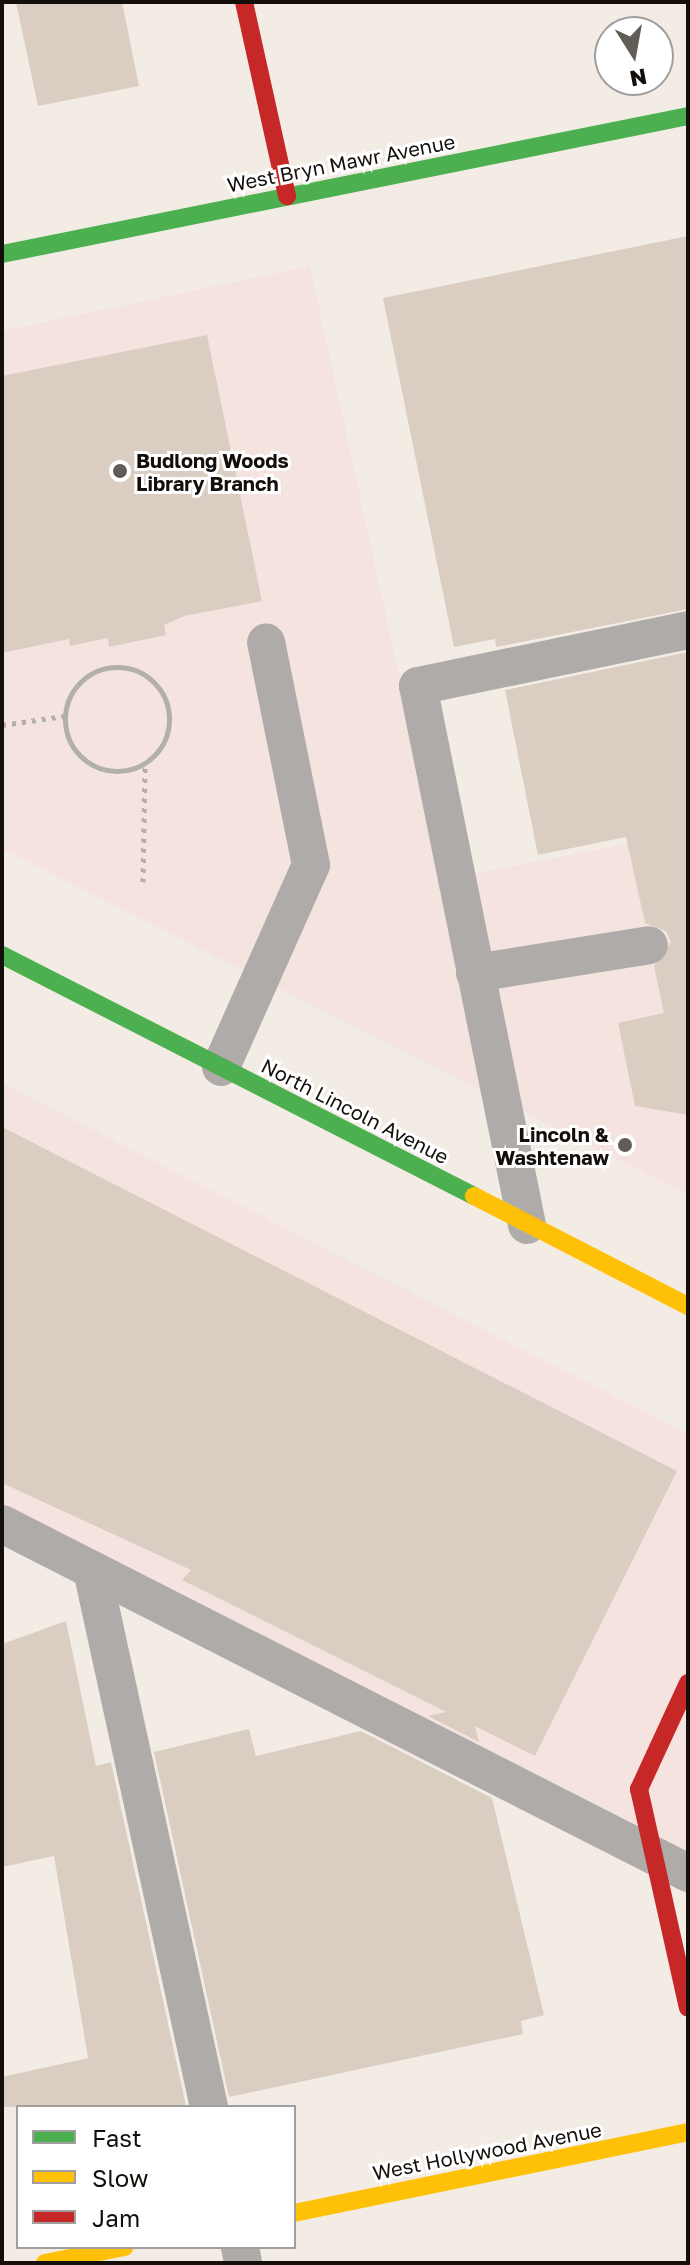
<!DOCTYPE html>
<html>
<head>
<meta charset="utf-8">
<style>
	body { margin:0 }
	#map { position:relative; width:690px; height:2265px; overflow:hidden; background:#f3ece5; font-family:"Golos Text",sans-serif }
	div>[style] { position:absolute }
	.commercial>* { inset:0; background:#f5e3e0 }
	.building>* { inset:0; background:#dacec3 }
	.path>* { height:5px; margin-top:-2.5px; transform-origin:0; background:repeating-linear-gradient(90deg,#b3b0ab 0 4px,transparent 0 10px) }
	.path>.ring { margin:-2.5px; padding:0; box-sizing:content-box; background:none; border:5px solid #b3b0ab; border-radius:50% }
	.lane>* { height:38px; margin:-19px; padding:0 19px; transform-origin:19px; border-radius:19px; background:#afaba9 }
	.fast>* { height:18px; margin:-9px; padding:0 9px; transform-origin:9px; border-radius:9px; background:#4caf50 }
	.slow>* { height:18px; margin:-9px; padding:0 9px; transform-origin:9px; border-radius:9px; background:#ffc107 }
	.jam>* { height:18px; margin:-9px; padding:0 9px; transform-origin:9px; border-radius:9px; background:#c62828 }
	.dots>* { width:22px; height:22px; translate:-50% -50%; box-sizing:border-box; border:4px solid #fff; border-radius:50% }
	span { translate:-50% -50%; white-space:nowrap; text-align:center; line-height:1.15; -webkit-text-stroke:6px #fff; paint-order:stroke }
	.street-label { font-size:20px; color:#140f0b }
	.poi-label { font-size:20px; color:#140f0b; font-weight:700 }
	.left { translate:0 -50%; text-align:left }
	.right { translate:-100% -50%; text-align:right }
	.frame { position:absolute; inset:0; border:4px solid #140f0b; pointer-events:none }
	.legend { position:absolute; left:16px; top:2105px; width:280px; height:144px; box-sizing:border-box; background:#fff; border:2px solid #a19f9d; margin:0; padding:10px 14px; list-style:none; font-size:24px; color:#140f0b }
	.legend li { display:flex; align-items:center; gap:16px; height:40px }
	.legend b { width:40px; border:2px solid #a19f9d }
	.north { position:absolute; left:594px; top:16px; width:80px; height:80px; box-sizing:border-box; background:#fff; border:2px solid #a19f9d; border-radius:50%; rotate:169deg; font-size:22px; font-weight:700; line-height:32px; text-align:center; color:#140f0b }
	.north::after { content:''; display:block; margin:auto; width:28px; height:36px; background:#625c57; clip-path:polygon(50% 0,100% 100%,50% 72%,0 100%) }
</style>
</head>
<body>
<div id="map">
	<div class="commercial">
		<div style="clip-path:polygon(310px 266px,402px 689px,457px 877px,688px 832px,688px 1195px,2px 849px,2px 331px)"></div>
		<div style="clip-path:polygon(2px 1083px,688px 1434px,688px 1873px,2px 1524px)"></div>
	</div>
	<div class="building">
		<div style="clip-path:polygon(16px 2px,122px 2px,139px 86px,38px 106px)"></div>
		<div style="clip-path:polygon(688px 236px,688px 609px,496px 647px,495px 639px,454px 647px,383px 298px)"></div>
		<div style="clip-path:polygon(207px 335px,262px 601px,184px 616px,164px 625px,166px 635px,109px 647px,108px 638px,70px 646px,69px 639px,2px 653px,2px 376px)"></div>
		<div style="clip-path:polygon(688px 652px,688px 1115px,635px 1106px,618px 1023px,664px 1013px,654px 966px,671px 942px,666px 931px,645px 923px,626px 837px,538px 855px,505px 690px)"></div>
		<div style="clip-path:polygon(2px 1127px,677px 1471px,535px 1756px,475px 1726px,479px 1742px,428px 1716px,446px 1712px,182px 1580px,191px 1570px,2px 1483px)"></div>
		<div style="clip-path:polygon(66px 1621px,96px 1766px,111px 1762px,186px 2106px,2px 2107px,2px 2077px,88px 2058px,54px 1856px,2px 1867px,2px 1644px)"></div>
		<div style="clip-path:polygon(249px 1729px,256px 1756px,361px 1731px,492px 1798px,544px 2015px,521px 2021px,523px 2034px,229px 2097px,154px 1752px)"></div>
	</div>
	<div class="path">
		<div class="ring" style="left:65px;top:667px;width:99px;height:99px"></div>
		<div style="left:2px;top:725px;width:63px;rotate:-8.3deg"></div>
		<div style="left:143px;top:882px;width:118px;rotate:-89deg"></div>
	</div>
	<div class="lane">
		<div style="left:475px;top:973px;width:176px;rotate:-9.1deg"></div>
		<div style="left:221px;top:1067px;width:221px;rotate:-66deg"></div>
		<div style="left:311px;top:865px;width:227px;rotate:-101.4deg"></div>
		<div style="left:527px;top:1225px;width:550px;rotate:-101.43deg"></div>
		<div style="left:418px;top:686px;width:276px;rotate:-11.7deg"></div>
		<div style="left:2px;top:1524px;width:770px;rotate:26.96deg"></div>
		<div style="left:92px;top:1570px;width:550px;rotate:77.71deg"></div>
		<div style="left:240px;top:2247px;width:16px;rotate:79deg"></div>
	</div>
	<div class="fast">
		<div style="left:2px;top:254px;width:700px;rotate:-11.37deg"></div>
		<div style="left:2px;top:955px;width:530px;rotate:27.05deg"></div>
	</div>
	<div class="slow">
		<div style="left:474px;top:1196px;width:241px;rotate:27.2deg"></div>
		<div style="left:294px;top:2213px;width:402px;rotate:-11.6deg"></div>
		<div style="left:45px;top:2263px;width:81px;rotate:-11.4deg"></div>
	</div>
	<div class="jam">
		<div style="left:244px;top:2px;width:199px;rotate:77.5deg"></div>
		<div style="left:688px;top:1683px;width:117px;rotate:114.8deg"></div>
		<div style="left:639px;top:1789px;width:224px;rotate:77.4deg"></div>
	</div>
	<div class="dots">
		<div style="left:120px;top:471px;background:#625c57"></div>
		<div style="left:625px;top:1145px;background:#625c57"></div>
	</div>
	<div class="street-label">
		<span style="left:341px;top:163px;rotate:-11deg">West Bryn Mawr Avenue</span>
		<span style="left:355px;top:1111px;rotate:27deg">North Lincoln Avenue</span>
		<span style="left:487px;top:2151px;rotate:-11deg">West Hollywood Avenue</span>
	</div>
	<div class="poi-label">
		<span class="left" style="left:136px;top:472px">Budlong Woods<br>Library Branch</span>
		<span class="right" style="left:609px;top:1146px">Lincoln &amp;<br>Washtenaw</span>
	</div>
	<div class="frame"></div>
	<ul class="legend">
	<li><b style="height:10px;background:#4caf50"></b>Fast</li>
	<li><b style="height:10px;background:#ffc107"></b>Slow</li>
	<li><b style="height:10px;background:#c62828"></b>Jam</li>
	</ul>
	<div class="north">N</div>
</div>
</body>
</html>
